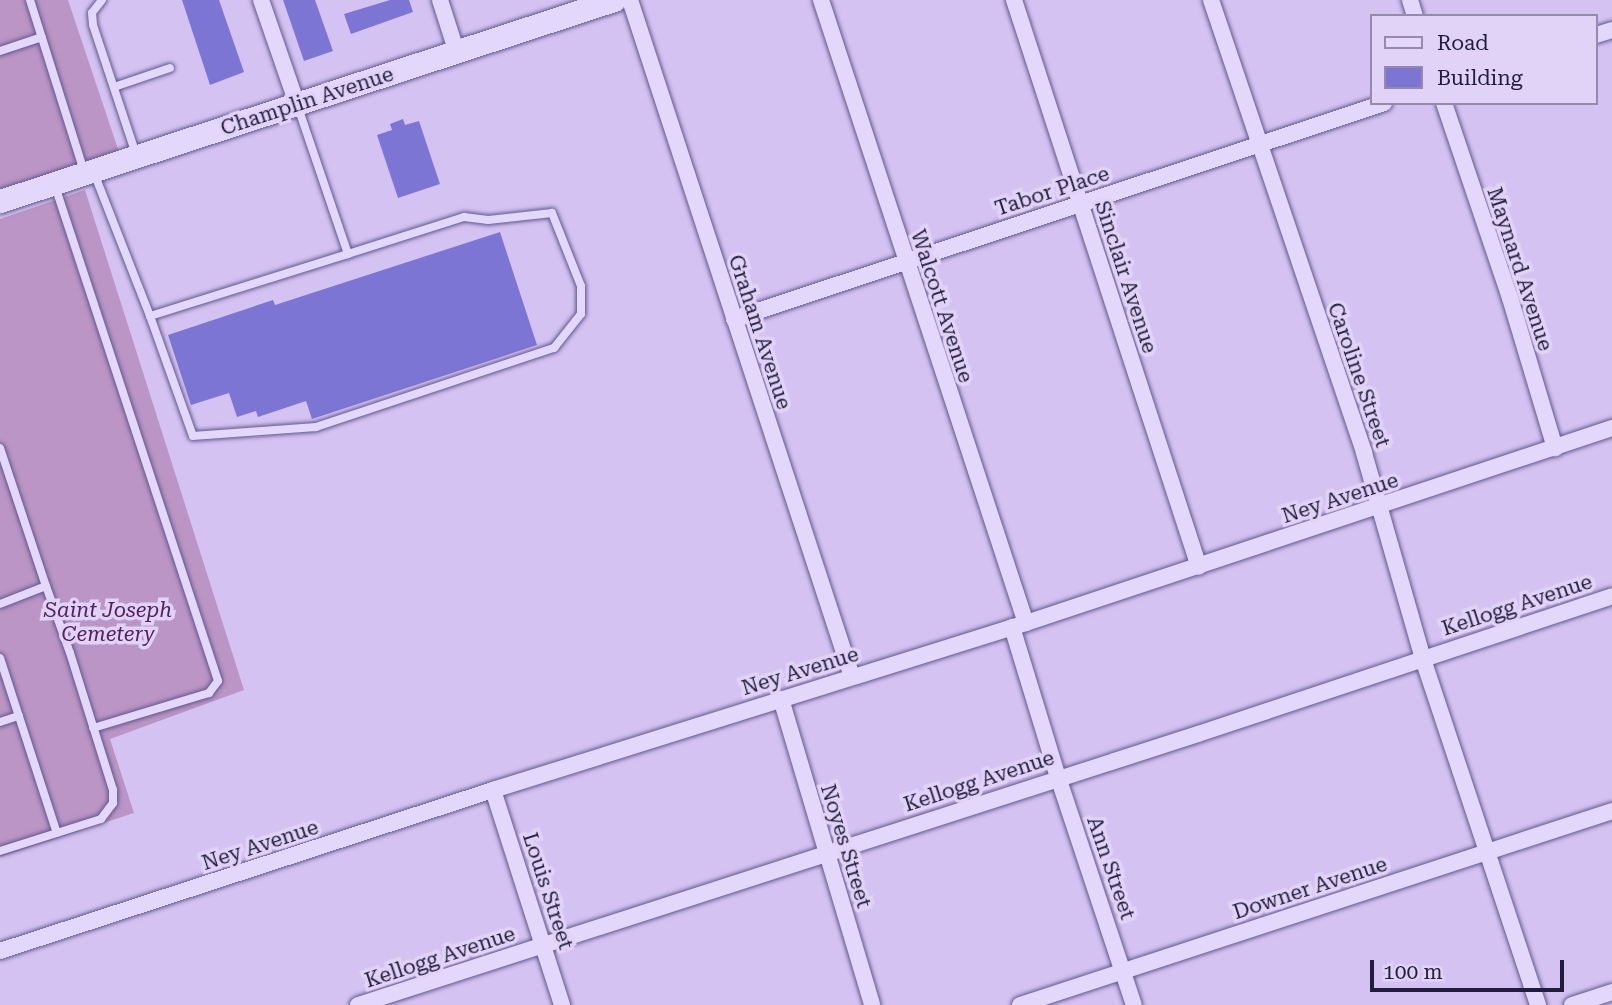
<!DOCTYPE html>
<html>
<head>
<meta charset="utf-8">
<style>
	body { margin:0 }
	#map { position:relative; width:1612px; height:1005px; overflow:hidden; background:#d4c3f2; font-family:"Roboto Serif",serif }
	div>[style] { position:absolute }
	.cemetery>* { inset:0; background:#bb95c5 }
	.building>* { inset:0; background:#7d75d3 }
	.roads { filter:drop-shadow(0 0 2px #62588e) drop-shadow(0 0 2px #62588e) }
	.lane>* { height:8px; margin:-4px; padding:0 4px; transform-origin:4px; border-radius:4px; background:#e4d7fc }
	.street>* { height:16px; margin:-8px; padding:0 8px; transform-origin:8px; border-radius:8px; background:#e4d7fc }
	.secondary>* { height:23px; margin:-11.5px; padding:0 11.5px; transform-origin:11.5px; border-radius:11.5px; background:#e4d7fc }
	span { translate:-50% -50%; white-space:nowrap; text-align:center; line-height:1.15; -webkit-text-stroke:7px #e1d3f8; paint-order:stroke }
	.street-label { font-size:21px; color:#221d3c }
	.park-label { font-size:21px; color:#56225b; font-style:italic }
	.legend { position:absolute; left:1370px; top:14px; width:228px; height:91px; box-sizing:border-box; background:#e1d3f8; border:2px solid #958aad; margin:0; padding:9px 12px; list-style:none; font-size:21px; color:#221d3c }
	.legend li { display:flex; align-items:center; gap:14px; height:35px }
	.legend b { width:35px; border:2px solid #958aad }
	.scale { position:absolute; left:1370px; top:960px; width:194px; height:32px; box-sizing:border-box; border:4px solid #221d3c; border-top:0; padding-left:9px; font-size:21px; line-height:24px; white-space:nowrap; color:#221d3c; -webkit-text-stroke:5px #e1d3f8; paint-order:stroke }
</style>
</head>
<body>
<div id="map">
	<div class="cemetery">
		<div style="clip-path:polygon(0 0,68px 0,120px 155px,0 195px)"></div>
		<div style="clip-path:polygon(85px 190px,244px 690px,110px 739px,134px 813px,0 857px,0 219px)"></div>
	</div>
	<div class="building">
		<div style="clip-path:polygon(182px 0,219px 0,244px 72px,210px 85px)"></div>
		<div style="clip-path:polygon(283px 0,315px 0,333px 51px,304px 61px)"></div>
		<div style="clip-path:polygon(390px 0,409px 0,413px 12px,351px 34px,344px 14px)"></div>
		<div style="clip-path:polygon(403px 119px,405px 125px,419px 121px,440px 184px,398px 198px,377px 135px,392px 130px,390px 124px)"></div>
		<div style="clip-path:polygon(500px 232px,537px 345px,312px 419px,306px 401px,258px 417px,256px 411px,237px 417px,229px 393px,191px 405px,168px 335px,273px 300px,275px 305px)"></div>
	</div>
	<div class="roads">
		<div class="lane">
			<div style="left:30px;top:0;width:179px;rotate:72.5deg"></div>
			<div style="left:102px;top:0;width:16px;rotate:128deg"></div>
			<div style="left:92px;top:13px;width:12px;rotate:85deg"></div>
			<div style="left:93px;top:25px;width:136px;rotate:71.6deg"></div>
			<div style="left:0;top:51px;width:44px;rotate:-18.4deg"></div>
			<div style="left:114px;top:87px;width:59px;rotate:-18.7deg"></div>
			<div style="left:94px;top:173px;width:154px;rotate:68.6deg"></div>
			<div style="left:150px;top:316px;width:207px;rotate:-17.4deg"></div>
			<div style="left:348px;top:254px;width:155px;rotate:-108.8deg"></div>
			<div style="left:55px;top:186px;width:521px;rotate:71.77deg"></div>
			<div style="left:218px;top:681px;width:15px;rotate:127deg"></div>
			<div style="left:209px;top:693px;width:121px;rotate:163.2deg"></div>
			<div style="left:150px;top:316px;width:127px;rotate:70.3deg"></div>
			<div style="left:193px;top:436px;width:123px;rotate:-4.2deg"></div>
			<div style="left:316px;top:427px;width:251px;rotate:-18.4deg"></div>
			<div style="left:554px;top:348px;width:43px;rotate:-51.5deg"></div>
			<div style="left:581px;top:314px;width:28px;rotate:-90deg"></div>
			<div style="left:581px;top:286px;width:79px;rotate:-111.7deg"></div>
			<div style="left:552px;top:213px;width:64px;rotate:173.8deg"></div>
			<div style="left:488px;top:220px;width:24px;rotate:-173deg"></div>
			<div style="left:464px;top:217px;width:122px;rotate:162.3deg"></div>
			<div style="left:0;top:448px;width:145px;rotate:71.6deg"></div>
			<div style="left:46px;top:586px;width:49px;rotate:158.6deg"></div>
			<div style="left:0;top:658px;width:184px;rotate:72deg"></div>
			<div style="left:0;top:722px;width:20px;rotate:-18deg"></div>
			<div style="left:0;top:851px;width:106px;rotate:-17.6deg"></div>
			<div style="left:101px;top:819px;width:20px;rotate:-53deg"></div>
			<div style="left:113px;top:803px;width:13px;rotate:-90deg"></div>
			<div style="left:113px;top:790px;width:144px;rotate:-107.4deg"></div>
			<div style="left:70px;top:653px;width:71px;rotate:-109.7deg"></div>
		</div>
		<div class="street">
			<div style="left:261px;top:0;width:110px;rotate:70.9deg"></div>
			<div style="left:440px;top:0;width:56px;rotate:72.2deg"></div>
			<div style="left:630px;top:0;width:712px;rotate:71.84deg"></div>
			<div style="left:821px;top:0;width:656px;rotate:71.79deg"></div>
			<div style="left:1014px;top:0;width:596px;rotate:71.93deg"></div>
			<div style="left:1211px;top:0;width:478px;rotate:71.3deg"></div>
			<div style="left:1364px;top:453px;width:214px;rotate:74deg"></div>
			<div style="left:1423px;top:659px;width:365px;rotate:71.6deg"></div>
			<div style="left:1410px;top:0;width:17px;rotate:73deg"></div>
			<div style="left:1596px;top:35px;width:17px;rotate:-17deg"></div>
			<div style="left:1444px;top:103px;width:206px;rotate:71.3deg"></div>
			<div style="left:1510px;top:298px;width:157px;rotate:73.3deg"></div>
			<div style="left:734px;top:319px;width:685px;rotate:-18.38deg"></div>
			<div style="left:1012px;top:627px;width:157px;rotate:73deg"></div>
			<div style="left:1058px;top:777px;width:240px;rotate:71.6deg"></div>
			<div style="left:781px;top:699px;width:319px;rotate:73.4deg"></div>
			<div style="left:493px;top:790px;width:226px;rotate:72.2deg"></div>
			<div style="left:0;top:951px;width:519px;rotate:-18.09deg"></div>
			<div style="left:493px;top:790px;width:559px;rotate:-17.4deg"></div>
			<div style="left:1026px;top:623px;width:618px;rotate:-18.41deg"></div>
			<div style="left:358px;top:1005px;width:883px;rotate:-17.88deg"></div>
			<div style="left:1198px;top:734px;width:436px;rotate:-18.4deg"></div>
			<div style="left:1020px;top:1005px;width:623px;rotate:-18.14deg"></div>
			<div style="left:1572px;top:1005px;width:42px;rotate:-18deg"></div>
		</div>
		<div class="secondary">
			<div style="left:0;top:201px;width:646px;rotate:-18.13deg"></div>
		</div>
	</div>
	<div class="street-label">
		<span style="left:307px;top:101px;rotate:-18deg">Champlin Avenue</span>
		<span style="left:1052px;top:191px;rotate:-18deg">Tabor Place</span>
		<span style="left:1520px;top:269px;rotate:72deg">Maynard Avenue</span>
		<span style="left:1126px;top:277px;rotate:72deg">Sinclair Avenue</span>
		<span style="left:942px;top:306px;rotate:72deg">Walcott Avenue</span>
		<span style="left:760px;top:332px;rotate:72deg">Graham Avenue</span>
		<span style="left:1359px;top:375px;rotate:71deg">Caroline Street</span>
		<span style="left:1340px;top:498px;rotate:-18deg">Ney Avenue</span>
		<span style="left:1517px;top:605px;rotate:-18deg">Kellogg Avenue</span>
		<span style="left:800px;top:671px;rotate:-17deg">Ney Avenue</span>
		<span style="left:979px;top:781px;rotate:-18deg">Kellogg Avenue</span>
		<span style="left:260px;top:845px;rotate:-18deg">Ney Avenue</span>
		<span style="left:846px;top:846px;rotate:73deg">Noyes Street</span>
		<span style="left:1111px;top:868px;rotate:71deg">Ann Street</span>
		<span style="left:1310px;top:888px;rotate:-18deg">Downer Avenue</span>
		<span style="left:548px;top:891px;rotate:72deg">Louis Street</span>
		<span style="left:440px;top:957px;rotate:-18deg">Kellogg Avenue</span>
	</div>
	<div class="park-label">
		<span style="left:108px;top:622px">Saint Joseph<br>Cemetery</span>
	</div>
	<ul class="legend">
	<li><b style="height:9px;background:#e4d7fc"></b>Road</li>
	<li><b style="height:19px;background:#7d75d3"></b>Building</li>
	</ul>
	<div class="scale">100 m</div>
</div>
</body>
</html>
